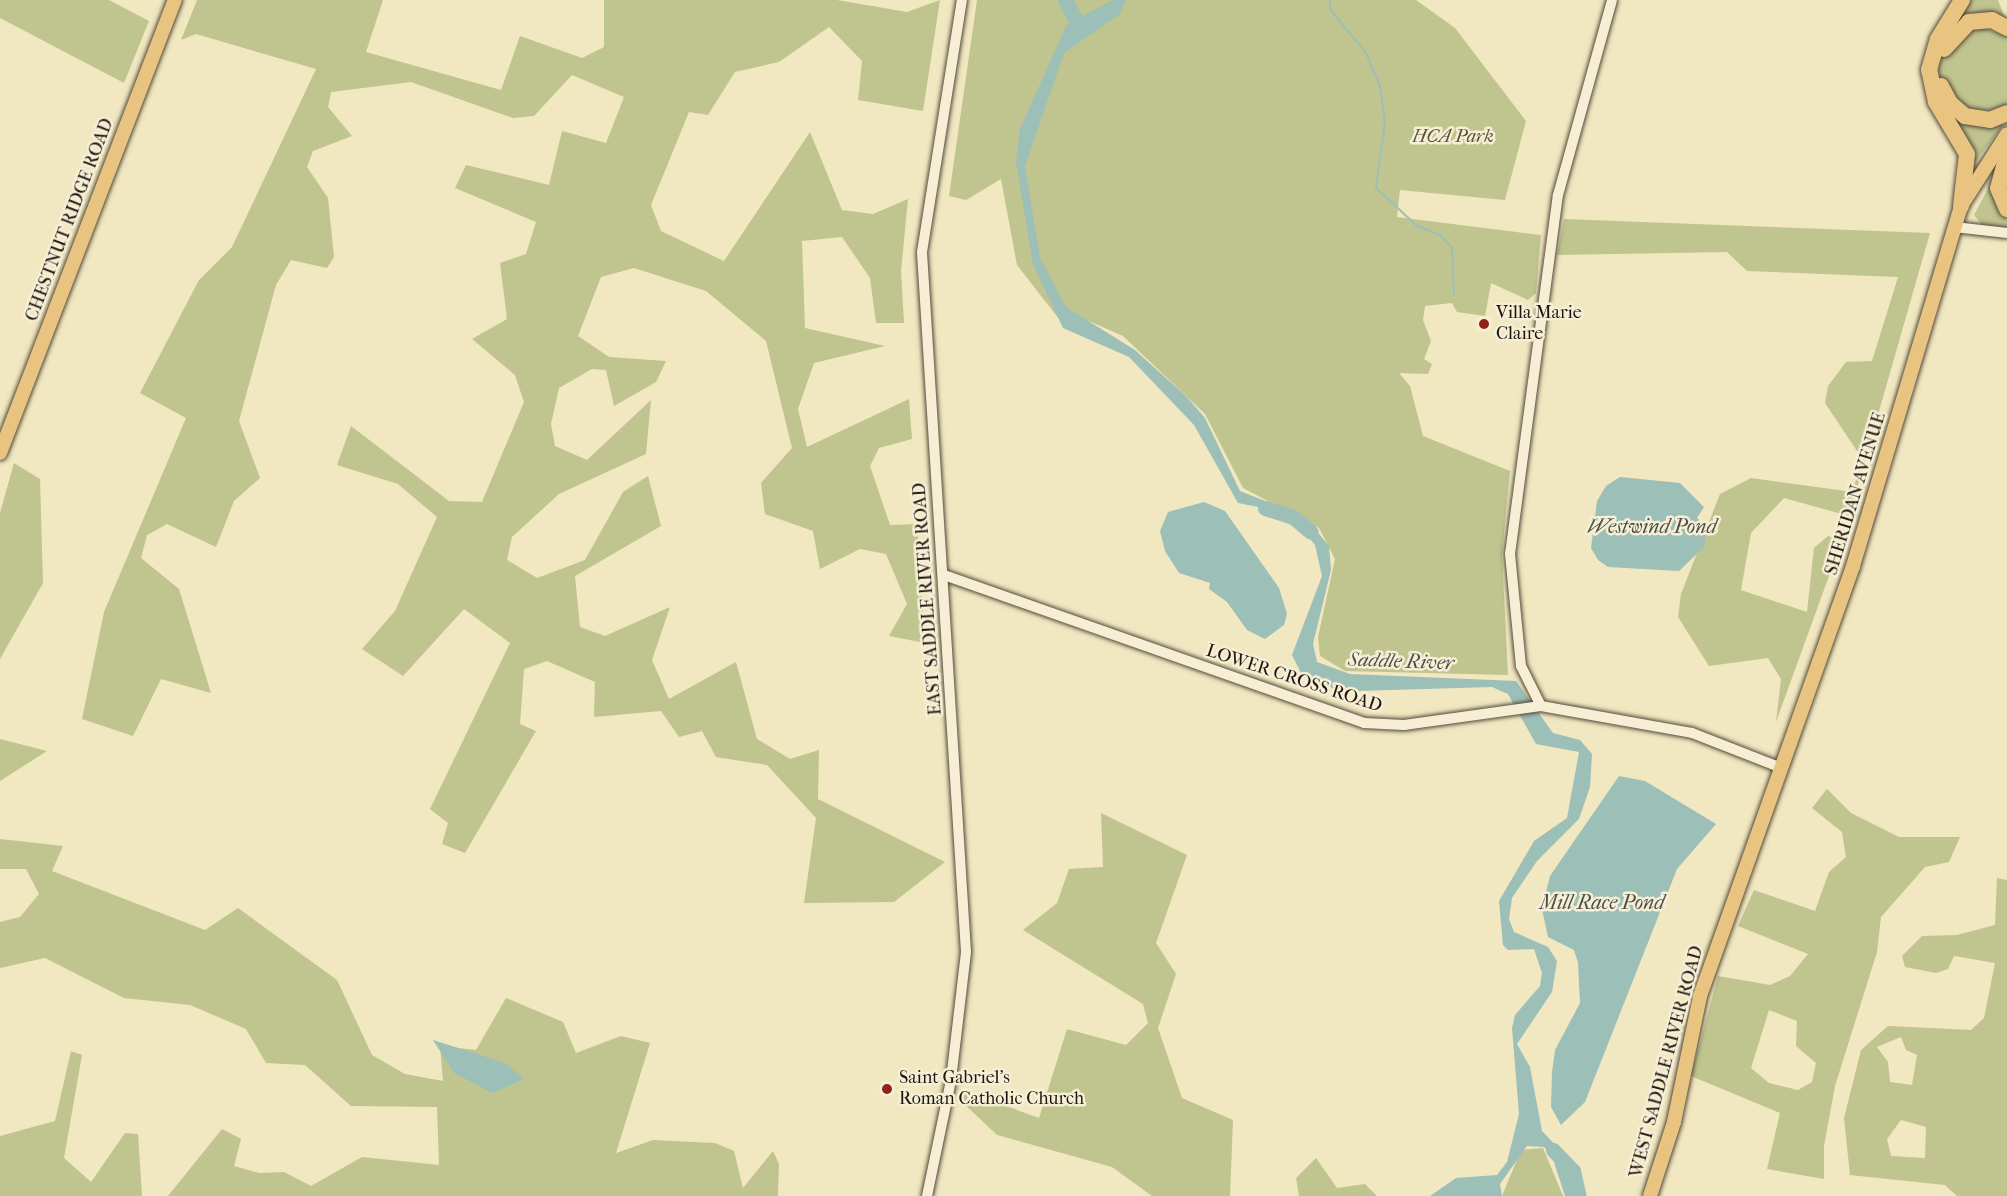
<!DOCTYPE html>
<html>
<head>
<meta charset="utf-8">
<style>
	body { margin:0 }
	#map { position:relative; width:2007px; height:1196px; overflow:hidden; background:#f1e7c0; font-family:"IM FELL French Canon",serif }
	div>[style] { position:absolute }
	.green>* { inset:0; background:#c0c48e }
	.water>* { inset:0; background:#9cbfb8 }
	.stream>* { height:2px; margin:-1px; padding:0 1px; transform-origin:1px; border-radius:1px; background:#9cbfb8 }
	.river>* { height:15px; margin:-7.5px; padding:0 7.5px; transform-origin:7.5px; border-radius:7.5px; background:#9cbfb8 }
	.roads { filter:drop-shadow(0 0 2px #534a3a) drop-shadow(0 0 2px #534a3a) }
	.minor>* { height:10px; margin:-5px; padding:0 5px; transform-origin:5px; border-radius:5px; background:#f6efd6 }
	.major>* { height:14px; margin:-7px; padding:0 7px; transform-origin:7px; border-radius:7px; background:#e8c480 }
	.highway>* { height:16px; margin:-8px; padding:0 8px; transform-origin:8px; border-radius:8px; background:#e8c480 }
	.dots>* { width:16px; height:16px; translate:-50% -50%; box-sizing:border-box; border:3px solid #f6efd6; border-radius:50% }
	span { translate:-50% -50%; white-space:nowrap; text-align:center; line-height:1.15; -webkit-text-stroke:5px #f6efd6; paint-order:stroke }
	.park-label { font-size:18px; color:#57523a; font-style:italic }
	.street-label { font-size:18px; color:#1e150d }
	.poi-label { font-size:18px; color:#1e150d }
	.left { translate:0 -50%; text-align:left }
	.water-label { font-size:20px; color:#4a5049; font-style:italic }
</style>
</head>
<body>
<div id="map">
	<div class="green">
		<div style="clip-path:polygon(0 0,109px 0,149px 21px,124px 83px,0 18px)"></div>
		<div style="clip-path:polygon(197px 0,383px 0,366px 52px,501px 90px,520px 36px,582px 58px,604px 47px,604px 0,837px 0,907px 12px,940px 0,923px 111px,858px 100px,862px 61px,829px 27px,779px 62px,735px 72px,708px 115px,689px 112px,651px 205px,661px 231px,724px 261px,810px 132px,842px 210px,873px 214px,908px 199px,901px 271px,904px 323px,876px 323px,870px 278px,842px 237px,802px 241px,805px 328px,885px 346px,814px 363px,798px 409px,807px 447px,909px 399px,912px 439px,879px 448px,870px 466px,890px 525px,917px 524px,925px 643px,889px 636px,907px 604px,886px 554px,860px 549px,820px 569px,813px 531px,765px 514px,761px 483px,792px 448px,766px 341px,706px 291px,634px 268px,601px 277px,578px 336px,609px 357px,666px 361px,656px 382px,614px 406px,606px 370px,592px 369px,559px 388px,551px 424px,555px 446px,587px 460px,651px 400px,646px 454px,559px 494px,512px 537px,507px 560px,537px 578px,585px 560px,623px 492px,648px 476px,661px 526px,575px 576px,580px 627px,605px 636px,670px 607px,652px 660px,669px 699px,736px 662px,757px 739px,790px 759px,819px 750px,818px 799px,945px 862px,894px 902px,804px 903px,816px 818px,767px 765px,716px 757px,702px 731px,679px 737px,661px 711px,594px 717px,595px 682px,547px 661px,524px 669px,520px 724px,536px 731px,465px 853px,442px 844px,448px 823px,430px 809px,510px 643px,464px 609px,403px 676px,362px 649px,395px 611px,437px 517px,398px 484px,337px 465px,351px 426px,449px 501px,482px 502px,524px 402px,515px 375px,472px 339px,507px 319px,500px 263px,526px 254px,536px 222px,455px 188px,466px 165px,549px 185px,562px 131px,606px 143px,624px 97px,572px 75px,534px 116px,513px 118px,411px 82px,331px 92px,328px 107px,352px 136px,313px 151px,307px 167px,328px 198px,334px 257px,327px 268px,291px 260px,276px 285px,239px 421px,260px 478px,234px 501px,216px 547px,167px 524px,147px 535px,141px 558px,179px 589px,211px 693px,161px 679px,133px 736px,82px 719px,104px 612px,186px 418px,140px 393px,199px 280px,232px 247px,316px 69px,196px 34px,181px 40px)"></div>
		<div style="clip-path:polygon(977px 0,1416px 0,1455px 28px,1526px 121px,1505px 200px,1400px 190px,1397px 217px,1541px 235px,1536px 293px,1528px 300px,1491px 283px,1485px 316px,1457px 312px,1452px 303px,1425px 306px,1423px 320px,1431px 341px,1424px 359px,1432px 364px,1428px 374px,1399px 373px,1410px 386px,1423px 436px,1510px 471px,1502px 554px,1508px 675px,1345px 671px,1320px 656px,1318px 637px,1335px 559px,1319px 528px,1243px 488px,1205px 414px,1123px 336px,1064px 310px,1059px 319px,1017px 265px,1001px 179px,966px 200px,949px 196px)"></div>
		<div style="clip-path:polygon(1967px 0,1998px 0,2007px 23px,1953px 26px)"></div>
		<div style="clip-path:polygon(1974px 25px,2007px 36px,2007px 108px,1960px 113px,1938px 87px,1939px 63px,1947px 48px)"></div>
		<div style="clip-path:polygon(1943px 101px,2006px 121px,1973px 165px)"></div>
		<div style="clip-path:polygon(1993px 179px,2007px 214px,2007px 228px,1982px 225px,1974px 215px)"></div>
		<div style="clip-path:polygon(1564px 219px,1930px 233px,1849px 516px,1784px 498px,1751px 533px,1741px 590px,1807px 612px,1814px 548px,1828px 536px,1842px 540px,1776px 722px,1781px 679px,1768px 658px,1709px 666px,1678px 617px,1681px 594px,1720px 494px,1751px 478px,1853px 492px,1861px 457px,1825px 403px,1828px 386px,1846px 362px,1872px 361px,1898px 277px,1747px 271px,1727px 252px,1557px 255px)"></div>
		<div style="clip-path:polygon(14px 463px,40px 479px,43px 583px,0 659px,0 513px)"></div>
		<div style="clip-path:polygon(0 739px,47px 751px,0 781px)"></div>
		<div style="clip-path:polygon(evenodd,1827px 789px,1851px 813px,1899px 837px,1960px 837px,1949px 862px,1925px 867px,1881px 917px,1877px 952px,1835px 1086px,1824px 1146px,1824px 1179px,1767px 1169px,1780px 1113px,1691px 1076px,1718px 976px,1770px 985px,1790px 976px,1808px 954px,1738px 926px,1754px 890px,1815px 911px,1829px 872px,1846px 857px,1842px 832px,1812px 808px,1827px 789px,1769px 1010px,1797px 1021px,1796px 1046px,1816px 1063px,1812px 1082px,1798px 1090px,1769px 1083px,1751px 1068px,1769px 1010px)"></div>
		<div style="clip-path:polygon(1101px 813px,1187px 855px,1156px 943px,1176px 974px,1158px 1028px,1182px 1098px,1233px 1120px,1230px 1196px,1152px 1196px,1112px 1167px,997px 1135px,960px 1100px,962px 1090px,1039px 1118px,1067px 1029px,1126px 1045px,1148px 1023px,1143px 1004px,1023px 930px,1057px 903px,1069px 869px,1103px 867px)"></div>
		<div style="clip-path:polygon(0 839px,63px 846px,52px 871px,205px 930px,238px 908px,337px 980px,372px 1055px,405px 1074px,443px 1081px,440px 1046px,476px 1050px,506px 998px,563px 1022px,576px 1053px,621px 1036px,650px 1043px,616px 1153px,653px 1140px,715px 1143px,734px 1151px,743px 1188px,773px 1151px,779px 1164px,778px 1196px,168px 1196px,222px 1129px,241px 1139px,234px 1166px,259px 1173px,284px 1172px,311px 1186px,362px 1157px,439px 1165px,437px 1107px,351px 1106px,305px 1065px,266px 1063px,246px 1029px,190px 1005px,124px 998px,45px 958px,0 968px,0 922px,20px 917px,39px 894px,26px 869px,0 869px)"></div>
		<div style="clip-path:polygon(evenodd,1997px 878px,2007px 880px,2007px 1196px,1957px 1196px,1945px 1185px,1850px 1175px,1844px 1118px,1861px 1050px,1888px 1026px,1971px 1030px,1984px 1018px,1995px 963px,1954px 956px,1948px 969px,1936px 973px,1905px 967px,1902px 956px,1922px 936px,1957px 935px,1995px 925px,1997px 878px,1901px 1037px,1906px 1050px,1917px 1055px,1912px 1085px,1890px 1082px,1888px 1062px,1877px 1047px,1901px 1037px,1997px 878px,1901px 1120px,1926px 1127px,1925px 1158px,1891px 1156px,1887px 1139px,1901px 1120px)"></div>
		<div style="clip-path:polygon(71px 1051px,82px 1055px,64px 1158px,91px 1182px,125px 1133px,138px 1134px,142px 1196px,0 1196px,0 1136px,55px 1121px)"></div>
		<div style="clip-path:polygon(1543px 1148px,1563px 1196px,1502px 1196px,1521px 1150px)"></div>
		<div style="clip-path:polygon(1316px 1158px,1337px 1188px,1365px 1184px,1377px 1196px,1299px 1196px,1296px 1178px)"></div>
	</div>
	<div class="water">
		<div style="clip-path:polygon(1113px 0,1126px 0,1120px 14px,1064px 53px,1025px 166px,1040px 258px,1066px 307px,1135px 350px,1187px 397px,1205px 418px,1240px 491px,1305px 517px,1329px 546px,1331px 570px,1313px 644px,1317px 662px,1350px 674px,1516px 681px,1553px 733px,1580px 740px,1592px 754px,1590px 787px,1579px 819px,1537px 861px,1512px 898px,1509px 919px,1514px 932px,1548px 947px,1557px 961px,1552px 992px,1517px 1044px,1530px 1067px,1542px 1131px,1563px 1153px,1583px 1196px,1565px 1196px,1552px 1156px,1544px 1147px,1527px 1146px,1500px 1184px,1502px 1196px,1430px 1196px,1456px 1178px,1497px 1175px,1507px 1162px,1519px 1114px,1512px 1028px,1515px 1015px,1540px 986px,1542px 973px,1534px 949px,1508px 950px,1503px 945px,1499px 901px,1534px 841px,1567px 818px,1579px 752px,1536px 744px,1508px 694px,1492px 687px,1357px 691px,1335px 689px,1302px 675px,1292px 655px,1322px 576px,1315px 545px,1289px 513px,1238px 503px,1194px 425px,1129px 357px,1063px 328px,1033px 264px,1016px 162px,1020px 129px,1067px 24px)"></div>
		<div style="clip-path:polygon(1620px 477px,1680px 483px,1704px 507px,1697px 518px,1704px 525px,1705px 546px,1679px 571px,1608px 567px,1598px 560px,1591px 548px,1597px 501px,1606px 486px)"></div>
		<div style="clip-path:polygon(1204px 502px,1225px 511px,1279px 588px,1287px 614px,1284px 625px,1265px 639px,1247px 630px,1227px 602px,1209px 589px,1210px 583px,1179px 573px,1165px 551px,1160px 531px,1168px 512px)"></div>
		<div style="clip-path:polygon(1619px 776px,1645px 781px,1716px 824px,1677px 869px,1585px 1102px,1561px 1125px,1551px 1107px,1552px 1072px,1555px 1050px,1580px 1003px,1578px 963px,1574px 950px,1548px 937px,1542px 909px,1550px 876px)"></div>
		<div style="clip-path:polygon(433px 1040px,505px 1063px,524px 1079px,493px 1093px,454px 1073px)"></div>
	</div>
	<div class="stream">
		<div style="left:1330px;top:0;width:9px;rotate:90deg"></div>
		<div style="left:1330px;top:9px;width:57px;rotate:50.7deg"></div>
		<div style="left:1366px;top:53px;width:36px;rotate:67deg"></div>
		<div style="left:1380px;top:86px;width:36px;rotate:82deg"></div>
		<div style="left:1385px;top:122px;width:67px;rotate:97.8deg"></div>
		<div style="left:1376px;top:188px;width:56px;rotate:42.8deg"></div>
		<div style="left:1417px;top:226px;width:25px;rotate:21deg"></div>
		<div style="left:1440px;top:235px;width:18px;rotate:47deg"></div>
		<div style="left:1452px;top:248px;width:46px;rotate:87.5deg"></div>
	</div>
	<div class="river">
		<div style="left:1065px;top:0;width:27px;rotate:62deg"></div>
		<div style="left:1078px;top:24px;width:12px;rotate:125deg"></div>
		<div style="left:1265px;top:508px;width:29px;rotate:18deg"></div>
		<div style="left:1293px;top:517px;width:23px;rotate:40deg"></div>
		<div style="left:1553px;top:1150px;width:29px;rotate:46deg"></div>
		<div style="left:1573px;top:1171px;width:26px;rotate:77deg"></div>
	</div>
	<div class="roads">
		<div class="minor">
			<div style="left:1955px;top:227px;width:52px;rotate:6.6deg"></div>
			<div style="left:944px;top:575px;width:445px;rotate:19.4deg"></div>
			<div style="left:1364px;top:723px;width:40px;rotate:2.9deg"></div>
			<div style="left:1404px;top:725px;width:138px;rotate:-7.9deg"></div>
			<div style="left:1541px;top:706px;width:153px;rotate:10.1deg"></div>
			<div style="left:1692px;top:733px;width:97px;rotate:21.3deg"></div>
			<div style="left:1541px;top:706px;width:45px;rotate:-116.6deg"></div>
			<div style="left:1521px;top:666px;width:113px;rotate:-95.6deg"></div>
			<div style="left:1510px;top:554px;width:362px;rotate:-82.4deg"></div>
			<div style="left:1558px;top:195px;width:202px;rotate:-74.5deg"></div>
			<div style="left:927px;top:1196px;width:118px;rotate:-78.3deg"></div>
			<div style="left:951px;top:1080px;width:129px;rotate:-83.3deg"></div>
			<div style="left:966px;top:952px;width:701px;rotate:-93.6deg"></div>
			<div style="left:922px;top:252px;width:255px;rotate:-81deg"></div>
		</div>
		<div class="major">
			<div style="left:0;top:453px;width:486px;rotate:-68.9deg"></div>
			<div style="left:1650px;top:1196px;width:78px;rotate:-72deg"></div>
			<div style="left:1674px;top:1122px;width:129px;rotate:-78.3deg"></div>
			<div style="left:1700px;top:996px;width:456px;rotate:-70.4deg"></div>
			<div style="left:1853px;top:566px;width:376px;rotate:-73.3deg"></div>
			<div style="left:1961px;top:206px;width:85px;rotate:-57.4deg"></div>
		</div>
		<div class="highway">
			<div style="left:1944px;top:49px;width:37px;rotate:-47deg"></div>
			<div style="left:1969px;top:22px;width:23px;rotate:-5deg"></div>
			<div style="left:1992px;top:20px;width:17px;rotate:28deg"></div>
			<div style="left:1941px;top:86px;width:19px;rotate:62deg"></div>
			<div style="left:1950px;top:103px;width:20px;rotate:41deg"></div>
			<div style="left:1965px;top:116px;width:25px;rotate:9deg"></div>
			<div style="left:1990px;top:120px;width:18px;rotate:-22deg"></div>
			<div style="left:2007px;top:155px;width:34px;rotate:105deg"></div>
			<div style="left:1998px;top:188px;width:23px;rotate:67deg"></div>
			<div style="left:1961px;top:206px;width:52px;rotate:-83.4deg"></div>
			<div style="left:1967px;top:154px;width:61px;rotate:-120.8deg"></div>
			<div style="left:1936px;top:102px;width:33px;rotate:-102deg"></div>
			<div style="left:1929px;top:70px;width:32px;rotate:-74deg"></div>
			<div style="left:1938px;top:39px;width:46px;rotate:-58.4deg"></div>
		</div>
	</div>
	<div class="dots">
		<div style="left:1484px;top:324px;background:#8f2418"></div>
		<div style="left:887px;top:1089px;background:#8f2418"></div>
	</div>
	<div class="park-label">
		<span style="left:1453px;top:137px">HCA Park</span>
	</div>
	<div class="street-label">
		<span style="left:70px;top:220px;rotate:-69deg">CHESTNUT RIDGE ROAD</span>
		<span style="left:1856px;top:494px;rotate:-73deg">SHERIDAN AVENUE</span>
		<span style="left:928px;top:599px;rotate:-94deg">EAST SADDLE RIVER ROAD</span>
		<span style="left:1294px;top:679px;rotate:18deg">LOWER CROSS ROAD</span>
		<span style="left:1667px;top:1062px;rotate:-75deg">WEST SADDLE RIVER ROAD</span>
	</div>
	<div class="poi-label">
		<span class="left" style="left:1496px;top:324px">Villa Marie<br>Claire</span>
		<span class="left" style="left:899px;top:1089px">Saint Gabriel's<br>Roman Catholic Church</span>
	</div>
	<div class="water-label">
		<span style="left:1652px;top:526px">Westwind Pond</span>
		<span style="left:1401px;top:661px;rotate:2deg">Saddle River</span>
		<span style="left:1602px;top:902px">Mill Race Pond</span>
	</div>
</div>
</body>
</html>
